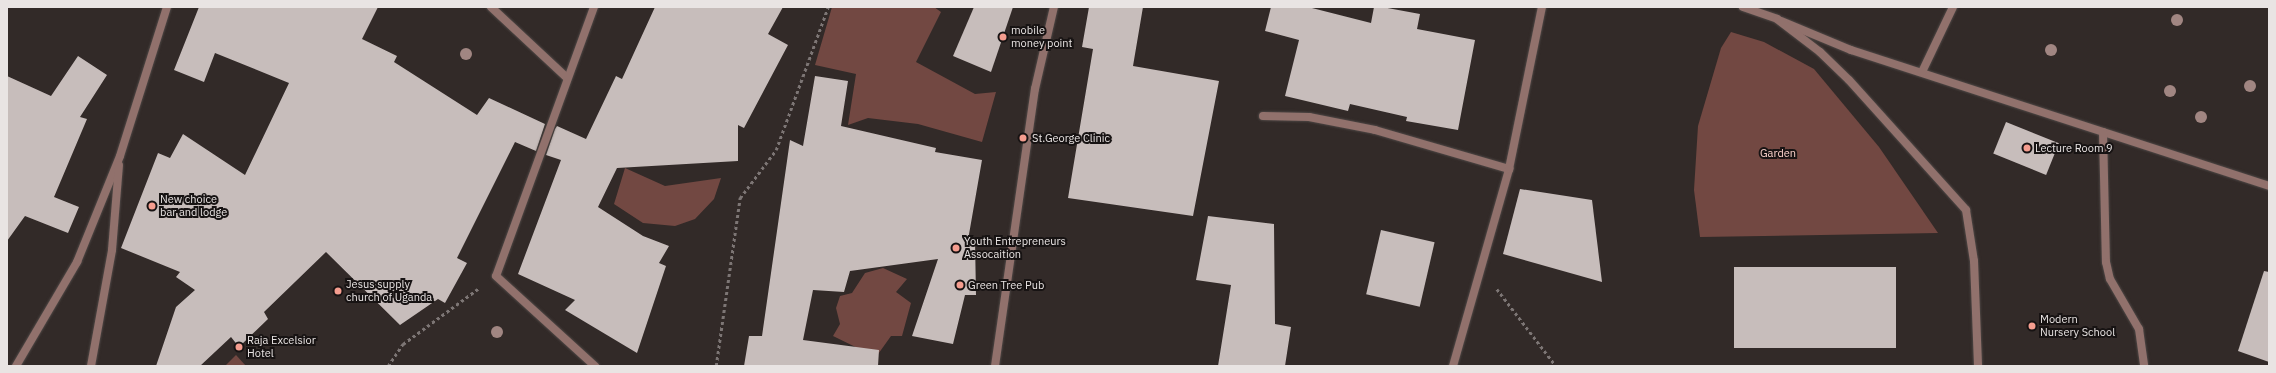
<!DOCTYPE html>
<html>
<head>
<meta charset="utf-8">
<style>
	body { margin:0 }
	#map { position:relative; width:2276px; height:373px; overflow:hidden; background:#322a28; font-family:"IBM Plex Sans",sans-serif }
	div>[style] { position:absolute }
	.green>* { inset:0; background:#724842 }
	.building>* { inset:0; background:#c7bdbb; transform-origin:0 0 }
	.path>* { height:2.5px; margin-top:-1.25px; transform-origin:0; background:repeating-linear-gradient(90deg,#7d7675 0 3px,transparent 0 6px) }
	.roads { filter:drop-shadow(0 0 1px #4f4846) drop-shadow(0 0 1px #4f4846) }
	.service>* { height:8px; margin:-4px; padding:0 4px; transform-origin:4px; border-radius:4px; background:#91716c }
	.minor>* { height:8px; margin:-4px; padding:0 4px; transform-origin:4px; border-radius:4px; background:#91716c }
	.trees>* { width:12px; height:12px; margin:-6px; border-radius:50%; background:#a18682 }
	.dots>* { width:11px; height:11px; translate:-50% -50%; box-sizing:border-box; border:2px solid #171313; border-radius:50% }
	span { translate:-50% -50%; white-space:nowrap; text-align:center; line-height:1.15; -webkit-text-stroke:4px #171313; paint-order:stroke }
	.poi-label { font-size:11px; color:#e9e4e3 }
	.left { translate:0 -50%; text-align:left }
	.park-label { font-size:11px; color:#fcd2cb }
	.frame { position:absolute; inset:0; border:8px solid #e9e4e3; pointer-events:none }
</style>
</head>
<body>
<div id="map">
	<div class="green">
		<div style="clip-path:polygon(832px 7px,934px 7px,941px 12px,916px 62px,975px 94px,996px 92px,982px 142px,918px 124px,868px 118px,848px 125px,856px 74px,815px 65px)"></div>
		<div style="clip-path:polygon(1731px 32px,1764px 42px,1814px 69px,1879px 147px,1938px 233px,1700px 237px,1694px 190px,1698px 126px,1721px 48px)"></div>
		<div style="clip-path:polygon(625px 168px,665px 186px,721px 178px,714px 199px,695px 219px,675px 226px,643px 223px,614px 204px)"></div>
		<div style="clip-path:polygon(883px 268px,907px 279px,896px 292px,911px 303px,902px 336px,891px 336px,876px 357px,833px 336px,840px 324px,836px 308px,840px 296px,852px 293px,865px 273px)"></div>
		<div style="clip-path:polygon(236px 355px,246px 366px,225px 366px)"></div>
	</div>
	<div class="building">
		<div style="clip-path:polygon(199px 7px,378px 7px,362px 39px,397px 56px,394px 62px,477px 115px,489px 98px,545px 124px,536px 151px,515px 142px,457px 258px,467px 263px,445px 303px,438px 299px,400px 325px,326px 252px,264px 312px,268px 319px,239px 347px,231px 337px,200px 366px,156px 366px,176px 307px,195px 290px,176px 277px,180px 272px,121px 248px,158px 153px,170px 158px,183px 134px,245px 175px,289px 83px,215px 53px,204px 82px,174px 70px)"></div>
		<div style="clip-path:polygon(655px 7px,783px 7px,768px 34px,788px 45px,744px 128px,738px 125px,738px 161px,617px 168px,598px 207px,643px 236px,669px 246px,659px 263px,666px 266px,637px 353px,565px 310px,575px 300px,518px 274px,561px 160px,546px 155px,555px 129px,557px 126px,586px 139px,616px 76px,622px 79px)"></div>
		<div style="clip-path:polygon(974px 7px,1013px 7px,991px 72px,953px 56px)"></div>
		<div style="clip-path:polygon(1089px 7px,1143px 7px,1133px 66px,1219px 81px,1193px 216px,1068px 198px,1093px 49px,1082px 47px)"></div>
		<div style="clip-path:polygon(1271px 7px,1308px 7px,1371px 23px,1374px 7px,1382px 7px,1420px 14px,1417px 29px,1475px 40px,1458px 130px,1406px 121px,1407px 117px,1350px 104px,1348px 111px,1285px 96px,1299px 40px,1265px 31px)"></div>
		<div style="clip-path:polygon(78px 56px,107px 75px,80px 117px,87px 119px,54px 197px,79px 207px,68px 233px,25px 216px,7px 241px,7px 76px,51px 96px)"></div>
		<div style="clip-path:polygon(815px 76px,848px 81px,841px 126px,936px 148px,935px 152px,982px 160px,968px 240px,975px 240px,976px 295px,965px 295px,953px 344px,912px 336px,938px 259px,850px 271px,844px 292px,813px 290px,803px 340px,879px 350px,878px 366px,744px 366px,749px 336px,762px 336px,790px 140px,803px 146px)"></div>
		<div style="left:2006px;top:122px;width:57px;height:34px;rotate:22deg"></div>
		<div style="clip-path:polygon(1520px 189px,1592px 200px,1602px 282px,1503px 254px)"></div>
		<div style="clip-path:polygon(1208px 216px,1274px 224px,1275px 324px,1291px 327px,1285px 366px,1218px 366px,1231px 285px,1196px 280px)"></div>
		<div style="left:1381px;top:230px;width:55px;height:66px;rotate:13deg"></div>
		<div style="left:1734px;top:267px;width:162px;height:81px"></div>
		<div style="clip-path:polygon(2264px 271px,2269px 272px,2269px 362px,2238px 351px)"></div>
	</div>
	<div class="path">
		<div style="left:1497px;top:289px;width:97px;rotate:52.5deg"></div>
		<div style="left:388px;top:366px;width:27px;rotate:-56deg"></div>
		<div style="left:403px;top:344px;width:94px;rotate:-36.4deg"></div>
		<div style="left:716px;top:366px;width:170px;rotate:-81.9deg"></div>
		<div style="left:740px;top:198px;width:60px;rotate:-53.1deg"></div>
		<div style="left:776px;top:150px;width:152px;rotate:-70deg"></div>
	</div>
	<div class="roads">
		<div class="service">
			<div style="left:1781px;top:21px;width:76px;rotate:22.5deg"></div>
			<div style="left:1851px;top:50px;width:440px;rotate:18deg"></div>
			<div style="left:1922px;top:72px;width:72px;rotate:-64.5deg"></div>
			<div style="left:2103px;top:132px;width:130px;rotate:88.7deg"></div>
			<div style="left:2106px;top:262px;width:17px;rotate:77deg"></div>
			<div style="left:2110px;top:279px;width:58px;rotate:59.9deg"></div>
			<div style="left:2139px;top:329px;width:37px;rotate:82deg"></div>
		</div>
		<div class="minor">
			<div style="left:491px;top:7px;width:103px;rotate:43deg"></div>
			<div style="left:594px;top:7px;width:286px;rotate:110deg"></div>
			<div style="left:496px;top:276px;width:134px;rotate:42.3deg"></div>
			<div style="left:1743px;top:7px;width:36px;rotate:19deg"></div>
			<div style="left:1777px;top:19px;width:54px;rotate:37.5deg"></div>
			<div style="left:1820px;top:52px;width:40px;rotate:44deg"></div>
			<div style="left:1849px;top:80px;width:175px;rotate:48deg"></div>
			<div style="left:1966px;top:210px;width:52px;rotate:81.1deg"></div>
			<div style="left:1974px;top:261px;width:105px;rotate:87.8deg"></div>
			<div style="left:1263px;top:116px;width:46px;rotate:1.2deg"></div>
			<div style="left:1309px;top:117px;width:67px;rotate:11.1deg"></div>
			<div style="left:1375px;top:130px;width:140px;rotate:16.2deg"></div>
			<div style="left:16px;top:366px;width:121px;rotate:-59.6deg"></div>
			<div style="left:77px;top:262px;width:114px;rotate:-67.9deg"></div>
			<div style="left:120px;top:156px;width:156px;rotate:-72.5deg"></div>
			<div style="left:91px;top:366px;width:118px;rotate:-79.7deg"></div>
			<div style="left:112px;top:250px;width:85px;rotate:-85.3deg"></div>
			<div style="left:995px;top:366px;width:280px;rotate:-81.8deg"></div>
			<div style="left:1035px;top:89px;width:84px;rotate:-77deg"></div>
			<div style="left:1453px;top:366px;width:205px;rotate:-74.1deg"></div>
			<div style="left:1509px;top:169px;width:165px;rotate:-78.5deg"></div>
		</div>
	</div>
	<div class="trees">
		<div style="left:2177px;top:20px"></div>
		<div style="left:2051px;top:50px"></div>
		<div style="left:466px;top:54px"></div>
		<div style="left:2250px;top:86px"></div>
		<div style="left:2170px;top:91px"></div>
		<div style="left:2201px;top:117px"></div>
		<div style="left:497px;top:332px"></div>
	</div>
	<div class="dots">
		<div style="left:1003px;top:37px;background:#f59d8f"></div>
		<div style="left:1023px;top:138px;background:#f59d8f"></div>
		<div style="left:2027px;top:148px;background:#f59d8f"></div>
		<div style="left:152px;top:206px;background:#f59d8f"></div>
		<div style="left:956px;top:248px;background:#f59d8f"></div>
		<div style="left:960px;top:285px;background:#f59d8f"></div>
		<div style="left:338px;top:291px;background:#f59d8f"></div>
		<div style="left:2032px;top:326px;background:#f59d8f"></div>
		<div style="left:239px;top:347px;background:#f59d8f"></div>
	</div>
	<div class="poi-label">
		<span class="left" style="left:1011px;top:37px">mobile<br>money point</span>
		<span class="left" style="left:1032px;top:138px">St.George Clinic</span>
		<span class="left" style="left:2035px;top:148px">Lecture Room 9</span>
		<span class="left" style="left:160px;top:206px">New choice<br>bar and lodge</span>
		<span class="left" style="left:964px;top:248px">Youth Entrepreneurs<br>Assocaition</span>
		<span class="left" style="left:346px;top:291px">Jesus supply<br>church of Uganda</span>
		<span class="left" style="left:968px;top:285px">Green Tree Pub</span>
		<span class="left" style="left:2040px;top:326px">Modern<br>Nursery School</span>
		<span class="left" style="left:247px;top:347px">Raja Excelsior<br>Hotel</span>
	</div>
	<div class="park-label">
		<span style="left:1778px;top:153px">Garden</span>
	</div>
	<div class="frame"></div>
</div>
</body>
</html>
